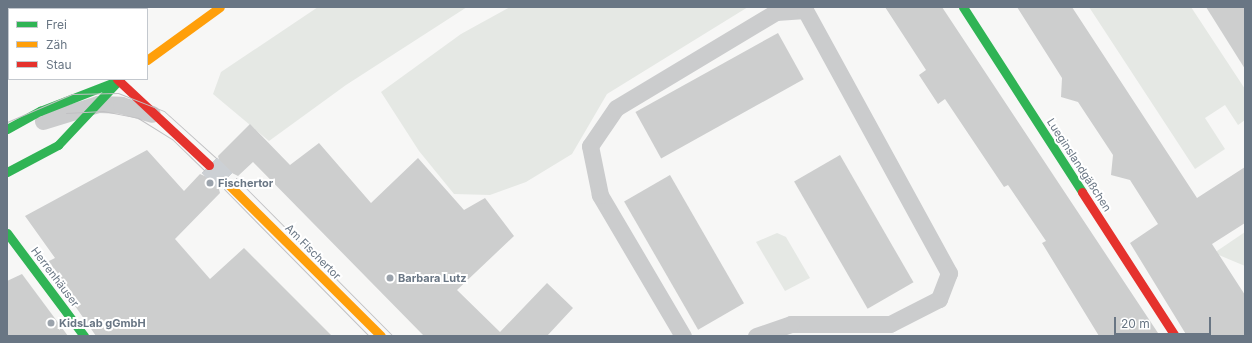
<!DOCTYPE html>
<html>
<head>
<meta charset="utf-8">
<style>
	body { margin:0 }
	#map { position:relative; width:1252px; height:343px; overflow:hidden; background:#f7f7f6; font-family:Inter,sans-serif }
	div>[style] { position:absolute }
	.green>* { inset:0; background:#e5e8e4 }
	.building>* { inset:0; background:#cdcece; transform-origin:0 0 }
	.secondary-tunnel>* { height:22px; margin-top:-11px; transform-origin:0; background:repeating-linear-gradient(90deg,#ccd0d4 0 22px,transparent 0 33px) }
	.lane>* { height:17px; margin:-8.5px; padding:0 8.5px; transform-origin:8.5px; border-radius:8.5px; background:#cbcccd }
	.street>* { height:22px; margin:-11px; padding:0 11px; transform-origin:11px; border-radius:11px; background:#cbcccd }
	.fast>* { height:9px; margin:-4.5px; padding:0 4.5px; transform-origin:4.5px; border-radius:4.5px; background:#30b455 }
	.slow>* { height:9px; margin:-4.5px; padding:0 4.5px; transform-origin:4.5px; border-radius:4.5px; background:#ff9f0a }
	.jam>* { height:9px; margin:-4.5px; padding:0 4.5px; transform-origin:4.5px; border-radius:4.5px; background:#e5322d }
	.tram>* { height:1px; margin:-0.5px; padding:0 0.5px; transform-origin:0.5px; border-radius:0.5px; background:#c1c1c3 }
	.dots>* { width:11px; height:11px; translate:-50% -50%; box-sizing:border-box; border:2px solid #fff; border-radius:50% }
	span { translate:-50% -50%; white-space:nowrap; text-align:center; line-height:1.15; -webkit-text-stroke:4px #fff; paint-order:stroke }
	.street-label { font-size:11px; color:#697684 }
	.poi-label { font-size:11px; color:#697684; font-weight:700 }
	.left { translate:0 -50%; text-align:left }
	.frame { position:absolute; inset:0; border:8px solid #697684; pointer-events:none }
	.legend { position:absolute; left:8px; top:8px; width:140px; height:72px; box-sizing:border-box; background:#fff; border:1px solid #c3c8ce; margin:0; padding:5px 7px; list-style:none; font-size:12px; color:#697684 }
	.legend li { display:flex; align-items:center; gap:8px; height:20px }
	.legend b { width:20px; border:1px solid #c3c8ce }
	.scale { position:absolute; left:1114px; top:317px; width:97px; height:18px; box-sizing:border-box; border:2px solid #697684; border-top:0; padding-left:5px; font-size:12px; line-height:14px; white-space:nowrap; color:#697684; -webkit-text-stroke:3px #fff; paint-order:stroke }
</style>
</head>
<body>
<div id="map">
	<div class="green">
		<div style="clip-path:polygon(318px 7px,467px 7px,346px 85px,269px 141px,213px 94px,221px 72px)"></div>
		<div style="clip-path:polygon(510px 7px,748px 7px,607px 94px,572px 154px,526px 182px,490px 195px,454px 194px,419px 151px,381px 92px,461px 34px)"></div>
		<div style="clip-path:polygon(1089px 7px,1191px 7px,1245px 89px,1245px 120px,1238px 125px,1225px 105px,1205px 118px,1225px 149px,1195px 169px)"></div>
		<div style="clip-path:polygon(1245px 232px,1245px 266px,1214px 253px)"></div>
		<div style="clip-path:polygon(777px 233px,786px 237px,810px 278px,785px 291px,756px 242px)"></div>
	</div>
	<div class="building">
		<div style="clip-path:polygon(885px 7px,942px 7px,1160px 336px,1099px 336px,1042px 243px,1046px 241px,1008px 185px,1004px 187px,945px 99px,938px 104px,919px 75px,926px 70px)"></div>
		<div style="clip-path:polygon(1017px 7px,1072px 7px,1197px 198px,1245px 167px,1245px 223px,1212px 244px,1245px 295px,1245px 336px,1187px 336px,1130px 243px,1158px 224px,1130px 180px,1111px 175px,1113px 155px,1078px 102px,1061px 97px,1062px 78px)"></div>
		<div style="clip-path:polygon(1206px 7px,1245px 7px,1245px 69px)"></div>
		<div style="left:778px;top:33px;width:53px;height:163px;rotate:61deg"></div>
		<div style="clip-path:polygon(250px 124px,290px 165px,319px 143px,371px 203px,418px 158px,464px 210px,485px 198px,514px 236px,457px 290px,500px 332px,547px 283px,573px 308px,547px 336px,424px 336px,253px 162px,238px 176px,232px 173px,220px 176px,217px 182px,220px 193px,175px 239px,210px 279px,244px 248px,332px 336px,96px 336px,45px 263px,55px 258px,25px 216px,147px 150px,184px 191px,200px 174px,207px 177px,218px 174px,221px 167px,218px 156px)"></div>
		<div style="left:840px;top:155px;width:147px;height:53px;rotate:60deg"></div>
		<div style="left:670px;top:175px;width:148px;height:53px;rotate:60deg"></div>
		<div style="clip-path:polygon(22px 274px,68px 336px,7px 336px,7px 281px)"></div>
	</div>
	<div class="secondary-tunnel">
		<div style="left:209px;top:165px;width:28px;rotate:45deg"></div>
	</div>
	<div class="lane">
		<div style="left:43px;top:121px;width:58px;rotate:-17.2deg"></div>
		<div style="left:98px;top:104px;width:23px;rotate:2deg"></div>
		<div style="left:121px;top:105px;width:32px;rotate:16deg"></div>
		<div style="left:683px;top:336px;width:164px;rotate:-120.5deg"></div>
		<div style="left:600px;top:195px;width:50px;rotate:-101.5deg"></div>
		<div style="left:590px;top:146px;width:46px;rotate:-55.6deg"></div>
		<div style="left:616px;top:108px;width:187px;rotate:-31deg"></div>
		<div style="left:776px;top:12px;width:29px;rotate:-4deg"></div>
		<div style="left:805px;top:10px;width:300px;rotate:61.3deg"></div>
		<div style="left:949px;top:273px;width:28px;rotate:111deg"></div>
		<div style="left:939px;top:299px;width:55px;rotate:153deg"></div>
		<div style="left:890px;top:324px;width:99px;rotate:180deg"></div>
		<div style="left:791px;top:324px;width:37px;rotate:161deg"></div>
	</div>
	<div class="street">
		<div style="left:49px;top:7px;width:3px;rotate:45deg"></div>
	</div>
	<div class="fast">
		<div style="left:963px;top:7px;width:220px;rotate:57.2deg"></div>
		<div style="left:7px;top:129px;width:38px;rotate:-29deg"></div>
		<div style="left:40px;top:111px;width:83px;rotate:-21.3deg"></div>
		<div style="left:7px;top:172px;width:58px;rotate:-27.9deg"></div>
		<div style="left:58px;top:145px;width:91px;rotate:-46.8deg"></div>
		<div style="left:7px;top:233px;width:129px;rotate:53.2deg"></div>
	</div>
	<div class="slow">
		<div style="left:147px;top:60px;width:90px;rotate:-36deg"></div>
		<div style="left:229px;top:185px;width:214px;rotate:44.8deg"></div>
	</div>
	<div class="jam">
		<div style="left:117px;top:79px;width:126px;rotate:43.1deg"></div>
		<div style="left:1082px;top:192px;width:171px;rotate:57.1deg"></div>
	</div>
	<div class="tram">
		<div style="left:66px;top:113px;width:37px;rotate:-3deg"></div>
		<div style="left:103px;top:111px;width:36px;rotate:11deg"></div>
		<div style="left:138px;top:118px;width:40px;rotate:32deg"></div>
		<div style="left:172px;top:139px;width:45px;rotate:44.1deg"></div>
		<div style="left:7px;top:122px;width:71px;rotate:-23.3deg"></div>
		<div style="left:72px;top:94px;width:46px;rotate:-1.2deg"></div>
		<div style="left:118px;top:93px;width:49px;rotate:21.4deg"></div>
		<div style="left:164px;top:111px;width:70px;rotate:42.1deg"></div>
		<div style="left:236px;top:178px;width:223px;rotate:45.2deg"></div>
		<div style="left:224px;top:189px;width:206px;rotate:45.4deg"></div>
	</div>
	<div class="dots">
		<div style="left:210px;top:183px;background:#9ba3ac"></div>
		<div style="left:390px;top:278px;background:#9ba3ac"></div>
		<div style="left:51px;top:323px;background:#9ba3ac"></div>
	</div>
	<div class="street-label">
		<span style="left:1079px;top:165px;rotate:57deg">Lueginslandgäßchen</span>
		<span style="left:313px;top:252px;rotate:45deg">Am Fischertor</span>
		<span style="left:55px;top:277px;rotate:53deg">Herrenhäuser</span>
	</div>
	<div class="poi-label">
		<span class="left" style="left:218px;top:183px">Fischertor</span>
		<span class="left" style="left:398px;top:278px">Barbara Lutz</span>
		<span class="left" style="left:59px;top:323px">KidsLab gGmbH</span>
	</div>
	<div class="frame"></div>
	<ul class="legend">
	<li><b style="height:5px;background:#30b455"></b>Frei</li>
	<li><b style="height:5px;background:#ff9f0a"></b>Zäh</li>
	<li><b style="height:5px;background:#e5322d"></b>Stau</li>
	</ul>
	<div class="scale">20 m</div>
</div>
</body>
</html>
